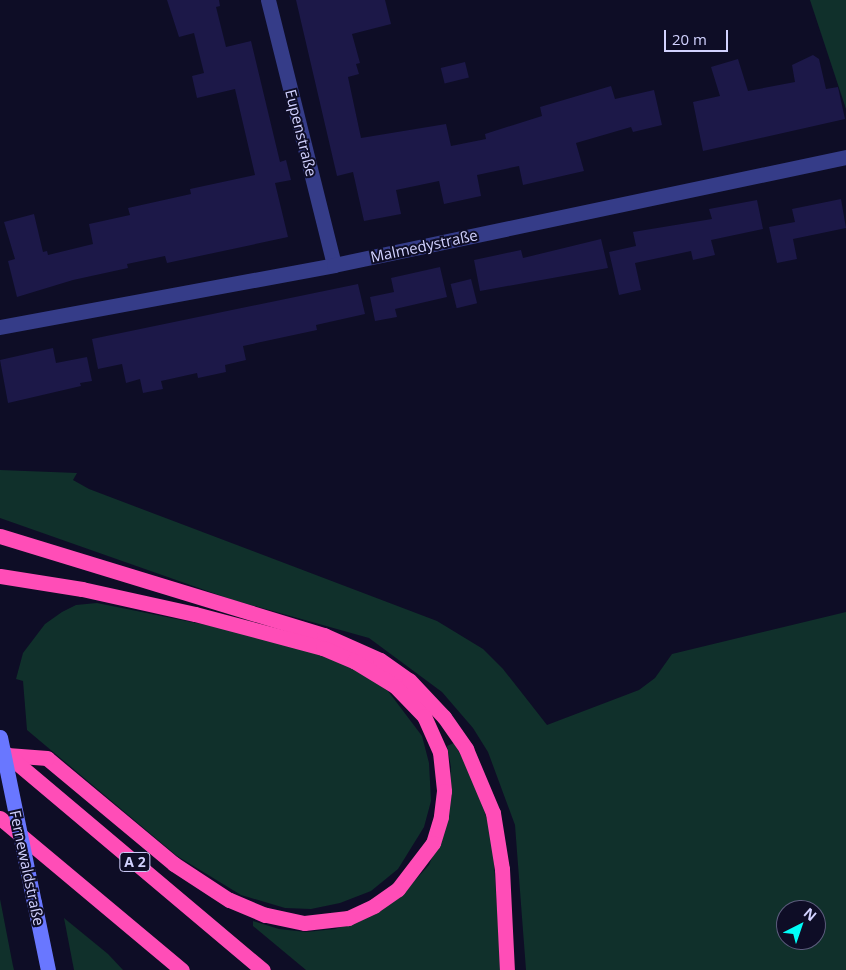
<!DOCTYPE html>
<html>
<head>
<meta charset="utf-8">
<style>
	body { margin:0 }
	#map { position:relative; width:846px; height:970px; overflow:hidden; background:#0e0d26; font-family:"Open Sans",sans-serif }
	div>[style] { position:absolute }
	.green>* { inset:0; background:#10302b }
	.building>* { inset:0; background:#1c1848; transform-origin:0 0 }
	.street>* { height:15px; margin:-7.5px; padding:0 7.5px; transform-origin:7.5px; border-radius:7.5px; background:#353c88 }
	.secondary>* { height:15px; margin:-7.5px; padding:0 7.5px; transform-origin:7.5px; border-radius:7.5px; background:#6977ff }
	.highway>* { height:15px; margin:-7.5px; padding:0 7.5px; transform-origin:7.5px; border-radius:7.5px; background:#ff4db7 }
	.secondary-bridge>* { height:15px; margin:-7.5px; padding:0 7.5px; transform-origin:7.5px; border-radius:7.5px; background:#6977ff }
	span { translate:-50% -50%; white-space:nowrap; text-align:center; line-height:1.15; -webkit-text-stroke:4px #0e0d26; paint-order:stroke }
	.shield-label span { padding:1px 4px; background:#0e0d26; border:1px solid; border-radius:4px; -webkit-text-stroke-width:0 }
	.shield-label { font-size:14px; color:#d2d2ff; font-weight:700 }
	.street-label { font-size:15px; color:#d2d2ff }
	.north { position:absolute; left:776px; top:900px; width:50px; height:50px; box-sizing:border-box; background:#0e0d26; border:1px solid #5c5c7d; border-radius:50%; rotate:41deg; font-size:14px; font-weight:700; line-height:20px; text-align:center; color:#d2d2ff }
	.north::after { content:''; display:block; margin:auto; width:18px; height:22px; background:#00fdf8; clip-path:polygon(50% 0,100% 100%,50% 72%,0 100%) }
	.scale { position:absolute; left:664px; top:30px; width:64px; height:22px; box-sizing:border-box; border:2px solid #d2d2ff; border-top:0; padding-left:6px; font-size:15px; line-height:18px; white-space:nowrap; color:#d2d2ff; -webkit-text-stroke:4px #0e0d26; paint-order:stroke }
</style>
</head>
<body>
<div id="map">
	<div class="green">
		<div style="clip-path:polygon(810px 0,846px 0,846px 109px)"></div>
		<div style="clip-path:polygon(evenodd,0 470px,77px 473px,73px 480px,89px 489px,437px 621px,483px 649px,503px 669px,547px 725px,639px 690px,655px 678px,672px 654px,846px 612px,846px 970px,526px 970px,515px 825px,488px 752px,473px 728px,442px 692px,369px 638px,233px 600px,0 518px,0 470px,786px 910px,816px 910px,816px 940px,786px 940px,786px 910px)"></div>
		<div style="clip-path:polygon(97px 603px,241px 632px,294px 646px,357px 669px,388px 691px,422px 736px,429px 763px,431px 801px,424px 827px,398px 869px,371px 891px,340px 903px,311px 909px,285px 908px,241px 895px,177px 856px,27px 730px,23px 681px,16px 679px,23px 653px,45px 624px,62px 612px,76px 605px)"></div>
		<div style="clip-path:polygon(454px 743px,469px 769px,492px 833px,501px 970px,306px 970px,253px 926px,253px 921px,279px 929px,306px 932px,335px 929px,366px 918px,399px 898px,429px 865px,446px 824px,451px 767px,447px 746px)"></div>
		<div style="clip-path:polygon(0 899px,13px 966px,14px 970px,0 970px)"></div>
		<div style="clip-path:polygon(64px 918px,108px 954px,123px 970px,74px 970px)"></div>
	</div>
	<div class="building">
		<div style="clip-path:polygon(167px 0,219px 0,220px 6px,216px 7px,226px 47px,251px 41px,280px 162px,286px 160px,291px 180px,275px 183px,288px 237px,167px 263px,165px 256px,127px 264px,128px 268px,73px 280px,17px 297px,8px 261px,15px 259px,4px 222px,34px 214px,43px 252px,47px 251px,48px 255px,93px 244px,89px 224px,130px 215px,128px 208px,191px 194px,190px 189px,255px 175px,235px 89px,197px 98px,192px 76px,204px 73px,194px 33px,179px 37px)"></div>
		<div style="clip-path:polygon(296px 0,385px 0,391px 24px,352px 34px,360px 63px,356px 64px,359px 74px,348px 77px,361px 138px,446px 124px,451px 146px,486px 139px,485px 134px,542px 116px,540px 107px,611px 86px,615px 99px,654px 90px,662px 125px,633px 132px,631px 127px,576px 143px,584px 171px,523px 185px,519px 166px,477px 175px,481px 196px,444px 204px,439px 181px,396px 190px,401px 214px,364px 221px,353px 172px,337px 176px)"></div>
		<div style="clip-path:polygon(813px 55px,819px 59px,826px 89px,838px 87px,845px 119px,703px 151px,693px 102px,720px 96px,711px 67px,738px 59px,748px 91px,795px 82px,792px 65px)"></div>
		<div style="left:465px;top:62px;width:16px;height:25px;rotate:76deg"></div>
		<div style="clip-path:polygon(841px 199px,846px 228px,793px 239px,797px 259px,777px 263px,769px 227px,795px 222px,792px 209px)"></div>
		<div style="clip-path:polygon(757px 200px,763px 229px,711px 240px,715px 255px,693px 260px,691px 251px,635px 263px,641px 290px,619px 295px,609px 252px,636px 246px,633px 232px,712px 219px,709px 209px)"></div>
		<div style="clip-path:polygon(601px 239px,608px 268px,480px 291px,474px 260px,521px 250px,523px 258px)"></div>
		<div style="clip-path:polygon(440px 267px,447px 297px,395px 309px,397px 317px,375px 321px,370px 297px,394px 292px,391px 278px)"></div>
		<div style="left:471px;top:279px;width:25px;height:21px;rotate:76deg"></div>
		<div style="clip-path:polygon(358px 284px,365px 314px,316px 325px,317px 330px,243px 346px,246px 360px,225px 365px,226px 372px,198px 378px,197px 373px,161px 381px,163px 389px,143px 393px,140px 379px,126px 383px,122px 364px,98px 369px,92px 339px)"></div>
		<div style="clip-path:polygon(53px 348px,56px 363px,87px 357px,92px 381px,80px 383px,81px 386px,8px 403px,0 360px)"></div>
	</div>
	<div class="street">
		<div style="left:268px;top:0;width:273px;rotate:76deg"></div>
		<div style="left:0;top:327px;width:340px;rotate:-10.5deg"></div>
		<div style="left:334px;top:265px;width:523px;rotate:-11.91deg"></div>
	</div>
	<div class="secondary">
		<div style="left:34px;top:902px;width:69px;rotate:78.4deg"></div>
	</div>
	<div class="highway">
		<div style="left:0;top:536px;width:339px;rotate:17deg"></div>
		<div style="left:324px;top:635px;width:61px;rotate:24.1deg"></div>
		<div style="left:380px;top:660px;width:35px;rotate:35deg"></div>
		<div style="left:409px;top:680px;width:51px;rotate:46.6deg"></div>
		<div style="left:444px;top:717px;width:39px;rotate:55deg"></div>
		<div style="left:466px;top:749px;width:69px;rotate:67.1deg"></div>
		<div style="left:493px;top:813px;width:57px;rotate:80.9deg"></div>
		<div style="left:502px;top:869px;width:101px;rotate:87.2deg"></div>
		<div style="left:0;top:576px;width:83px;rotate:9deg"></div>
		<div style="left:82px;top:589px;width:116px;rotate:12.5deg"></div>
		<div style="left:195px;top:614px;width:132px;rotate:14.9deg"></div>
		<div style="left:323px;top:648px;width:34px;rotate:23deg"></div>
		<div style="left:354px;top:661px;width:48px;rotate:31.4deg"></div>
		<div style="left:395px;top:686px;width:42px;rotate:46deg"></div>
		<div style="left:424px;top:716px;width:39px;rotate:66deg"></div>
		<div style="left:440px;top:752px;width:39px;rotate:84deg"></div>
		<div style="left:444px;top:791px;width:26px;rotate:97deg"></div>
		<div style="left:441px;top:817px;width:27px;rotate:107deg"></div>
		<div style="left:433px;top:843px;width:58px;rotate:127.3deg"></div>
		<div style="left:398px;top:889px;width:29px;rotate:145deg"></div>
		<div style="left:374px;top:906px;width:29px;rotate:155deg"></div>
		<div style="left:348px;top:918px;width:44px;rotate:173.5deg"></div>
		<div style="left:304px;top:923px;width:40px;rotate:-168deg"></div>
		<div style="left:265px;top:915px;width:39px;rotate:-157deg"></div>
		<div style="left:229px;top:900px;width:66px;rotate:-146.8deg"></div>
		<div style="left:174px;top:864px;width:165px;rotate:-140.2deg"></div>
		<div style="left:47px;top:758px;width:40px;rotate:-175.7deg"></div>
		<div style="left:5px;top:753px;width:337px;rotate:40.1deg"></div>
		<div style="left:0;top:818px;width:237px;rotate:39.9deg"></div>
	</div>
	<div class="secondary-bridge">
		<div style="left:0;top:737px;width:168px;rotate:78.4deg"></div>
	</div>
	<div class="shield-label">
		<span style="left:135px;top:862px">A 2</span>
	</div>
	<div class="street-label">
		<span style="left:301px;top:133px;rotate:76deg">Eupenstraße</span>
		<span style="left:424px;top:246px;rotate:-12deg">Malmedystraße</span>
		<span style="left:27px;top:868px;rotate:78deg">Fernewaldstraße</span>
	</div>
	<div class="north">N</div>
	<div class="scale">20 m</div>
</div>
</body>
</html>
